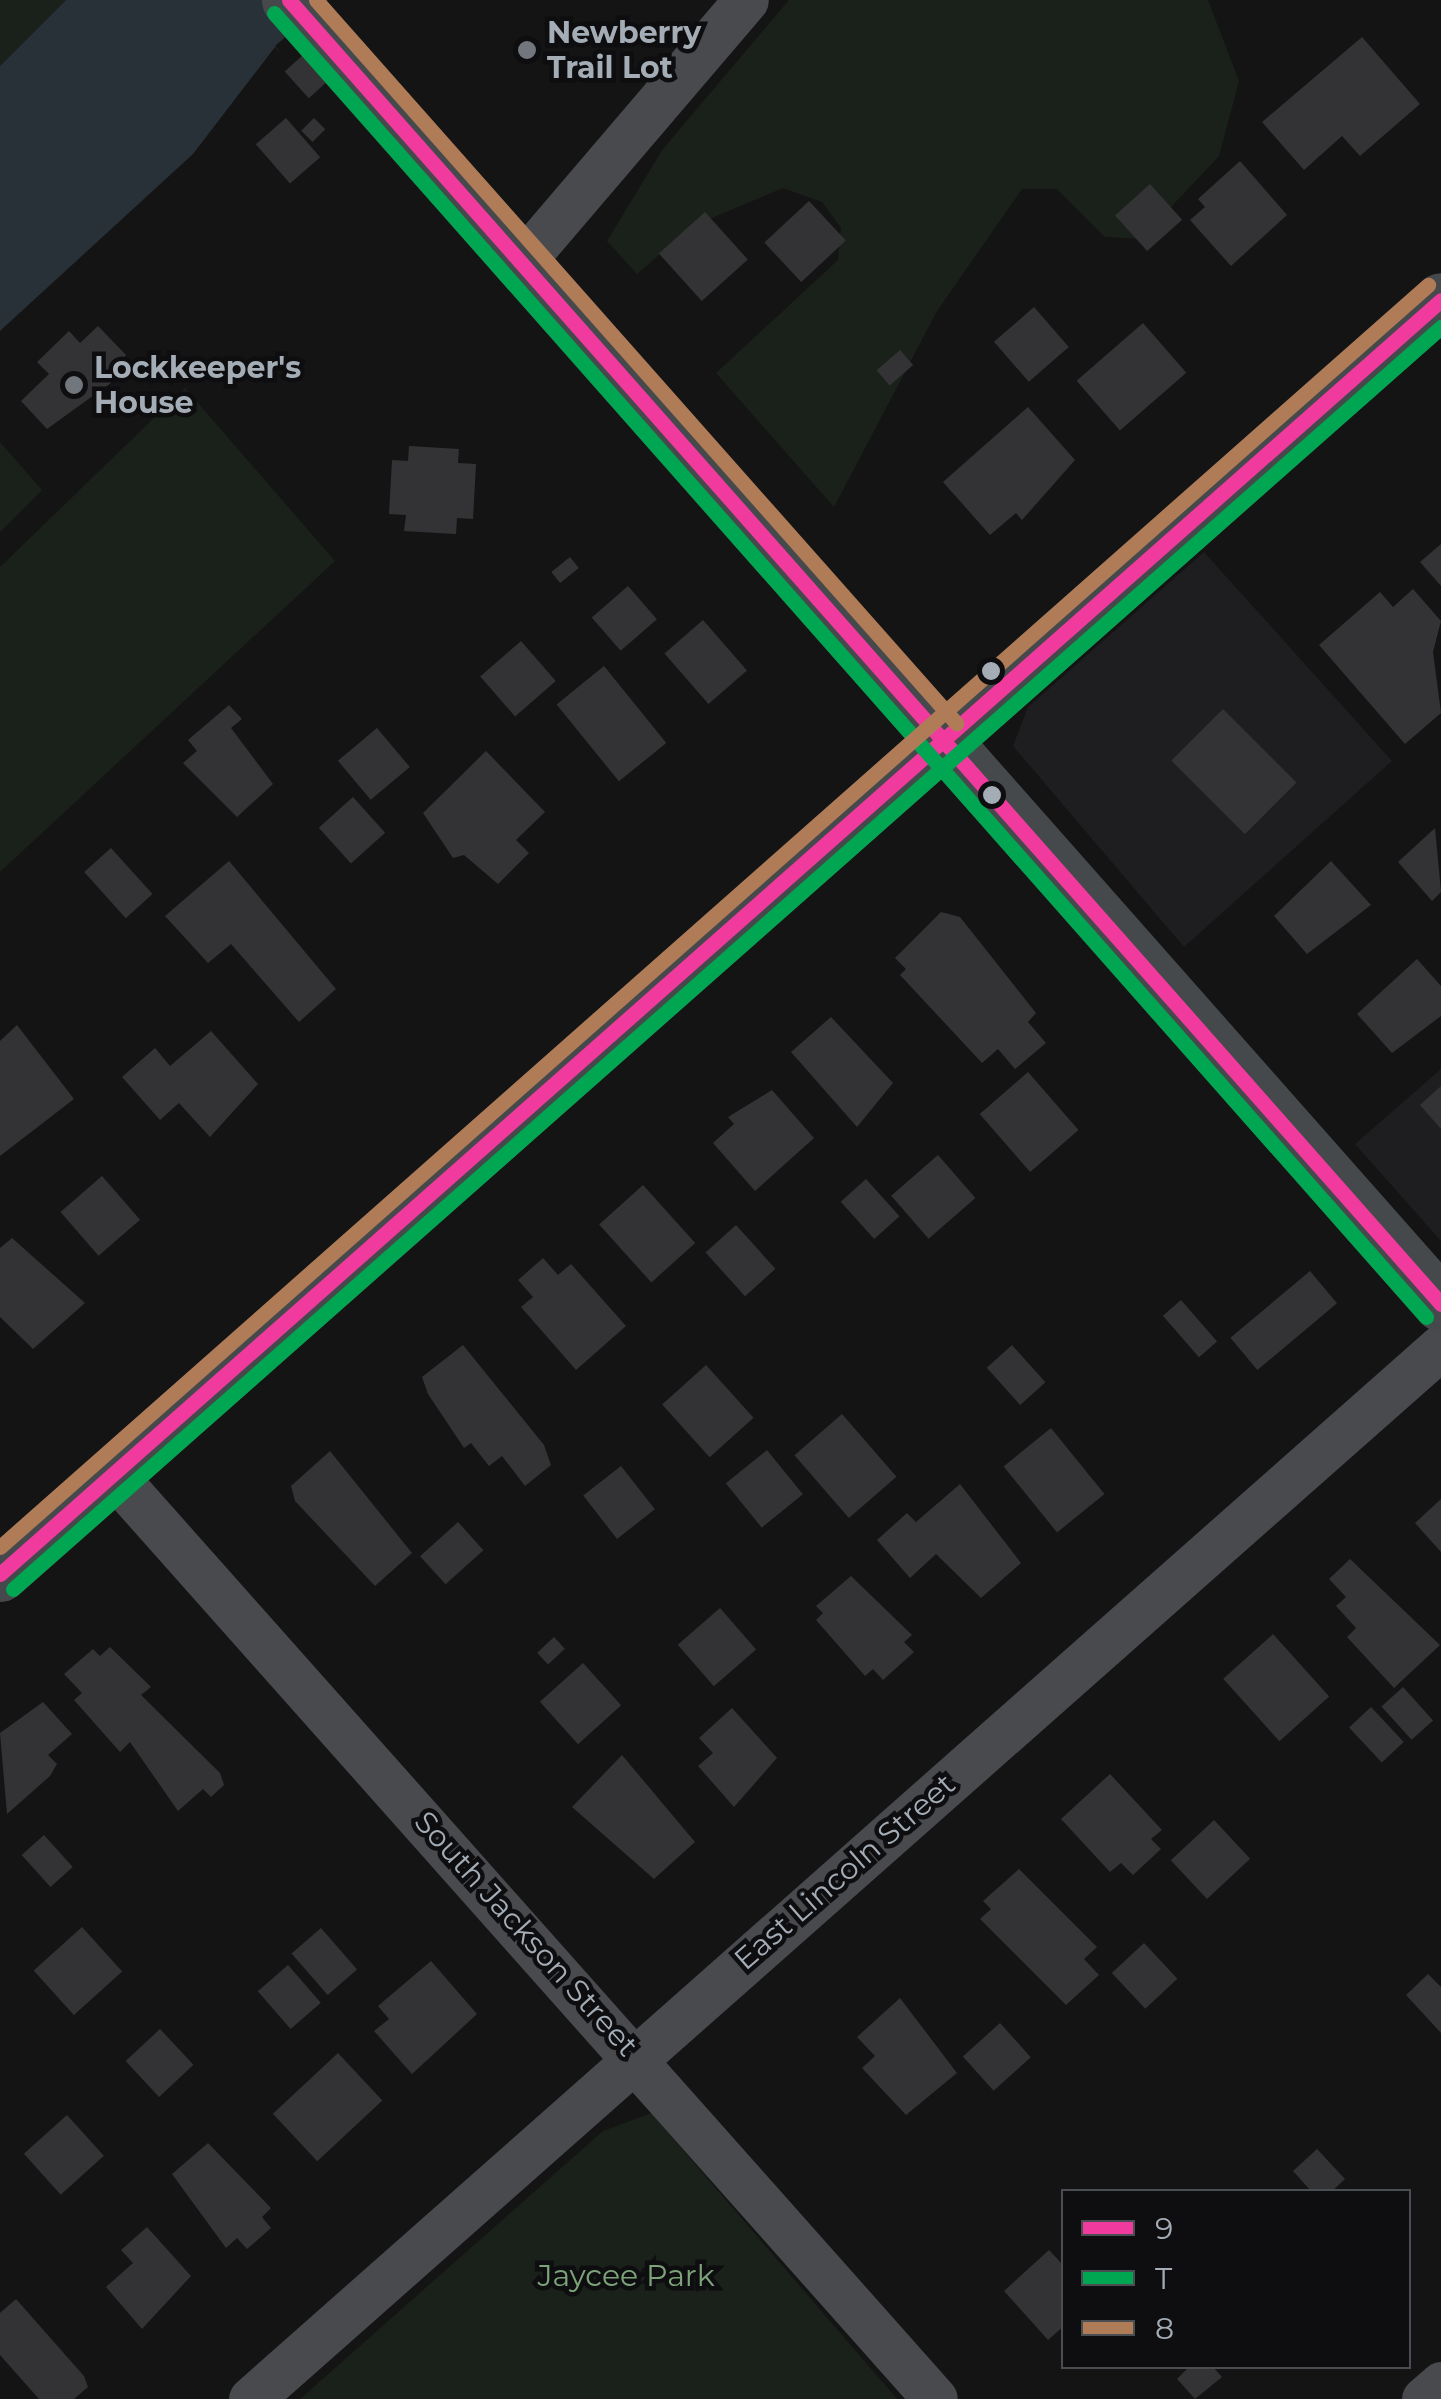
<!DOCTYPE html>
<html>
<head>
<meta charset="utf-8">
<style>
	body { margin:0 }
	#map { position:relative; width:1441px; height:2399px; overflow:hidden; background:#141414; font-family:Montserrat,sans-serif }
	div>[style] { position:absolute }
	.built>* { inset:0; background:#1e1e20 }
	.green>* { inset:0; background:#1a211a }
	.water>* { inset:0; background:#273137 }
	.pier>* { inset:0; background:#141414 }
	.building>* { inset:0; background:#333335; transform-origin:0 0 }
	.street>* { height:45px; margin:-22.5px; padding:0 22.5px; transform-origin:22.5px; border-radius:22.5px; background:#484a4d }
	.secondary>* { height:55px; margin:-27.5px; padding:0 27.5px; transform-origin:27.5px; border-radius:27.5px; background:#46494b }
	.bus-1>* { height:15px; margin:-7.5px; padding:0 7.5px; transform-origin:7.5px; border-radius:7.5px; background:#f13a9d }
	.bus-2>* { height:15px; margin:-7.5px; padding:0 7.5px; transform-origin:7.5px; border-radius:7.5px; background:#00a651 }
	.bus-3>* { height:15px; margin:-7.5px; padding:0 7.5px; transform-origin:7.5px; border-radius:7.5px; background:#b07c57 }
	.dots>* { width:28px; height:28px; translate:-50% -50%; box-sizing:border-box; border:5px solid #0e0e10; border-radius:50% }
	span { translate:-50% -50%; white-space:nowrap; text-align:center; line-height:1.15; -webkit-text-stroke:9px #0e0e10; paint-order:stroke }
	.poi-label { font-size:30px; color:#a4acb6; font-weight:700 }
	.left { translate:0 -50%; text-align:left }
	.street-label { font-size:30px; color:#a4acb6 }
	.park-label { font-size:30px; color:#7ca379 }
	.legend { position:absolute; left:1061px; top:2189px; width:350px; height:180px; box-sizing:border-box; background:#0e0e10; border:2px solid #4a4d52; margin:0; padding:12px 18px; list-style:none; font-size:30px; color:#a4acb6 }
	.legend li { display:flex; align-items:center; gap:20px; height:50px }
	.legend b { width:50px; border:2px solid #4a4d52 }
</style>
</head>
<body>
<div id="map">
	<div class="built">
		<div style="clip-path:polygon(1204px 552px,1392px 761px,1184px 947px,1013px 746px,1028px 707px)"></div>
		<div style="clip-path:polygon(1441px 1069px,1441px 1241px,1355px 1144px)"></div>
	</div>
	<div class="green">
		<div style="clip-path:polygon(0 0,66px 0,0 66px)"></div>
		<div style="clip-path:polygon(789px 0,1208px 0,1239px 81px,1219px 156px,1141px 239px,1105px 237px,1057px 189px,1022px 189px,937px 311px,834px 507px,716px 373px,838px 260px,841px 228px,822px 202px,783px 188px,693px 226px,637px 274px,607px 241px,663px 149px)"></div>
		<div style="clip-path:polygon(185px 388px,335px 561px,0 872px,0 567px)"></div>
		<div style="clip-path:polygon(0 442px,42px 490px,0 532px)"></div>
		<div style="clip-path:polygon(651px 2113px,897px 2399px,300px 2399px,603px 2131px)"></div>
	</div>
	<div class="water">
		<div style="clip-path:polygon(66px 0,328px 0,275px 46px,280px 52px,206px 152px,0 342px,0 66px)"></div>
	</div>
	<div class="pier">
		<div style="clip-path:polygon(275px 47px,284px 56px,210px 155px,148px 222px,0 347px,0 331px,193px 154px)"></div>
	</div>
	<div class="building">
		<div style="clip-path:polygon(1362px 37px,1420px 104px,1360px 156px,1342px 136px,1304px 170px,1262px 122px)"></div>
		<div style="left:304px;top:54px;width:36px;height:26px;rotate:48deg"></div>
		<div style="left:286px;top:118px;width:52px;height:40px;rotate:49deg"></div>
		<div style="left:314px;top:118px;width:16px;height:18px;rotate:45deg"></div>
		<div style="clip-path:polygon(1240px 161px,1287px 215px,1231px 266px,1190px 220px,1205px 207px,1198px 199px)"></div>
		<div style="left:1150px;top:184px;width:48px;height:47px;rotate:48deg"></div>
		<div style="left:809px;top:201px;width:54px;height:61px;rotate:47deg"></div>
		<div style="left:705px;top:212px;width:64px;height:62px;rotate:48deg"></div>
		<div style="left:1034px;top:307px;width:53px;height:53px;rotate:49deg"></div>
		<div style="left:1143px;top:323px;width:66px;height:88px;rotate:49deg"></div>
		<div style="clip-path:polygon(98px 326px,126px 355px,112px 370px,119px 377px,47px 429px,21px 401px,49px 374px,37px 362px,69px 331px,80px 343px)"></div>
		<div style="left:900px;top:350px;width:20px;height:31px;rotate:49deg"></div>
		<div style="clip-path:polygon(1028px 407px,1075px 460px,1022px 520px,1016px 513px,990px 535px,943px 482px)"></div>
		<div style="clip-path:polygon(409px 446px,459px 449px,458px 463px,476px 464px,473px 519px,457px 518px,456px 534px,404px 531px,406px 515px,389px 514px,392px 460px,408px 461px)"></div>
		<div style="clip-path:polygon(1441px 544px,1441px 586px,1420px 562px)"></div>
		<div style="left:570px;top:557px;width:14px;height:24px;rotate:51deg"></div>
		<div style="left:628px;top:586px;width:44px;height:48px;rotate:49deg"></div>
		<div style="clip-path:polygon(1413px 589px,1441px 621px,1433px 652px,1441px 713px,1405px 744px,1319px 645px,1380px 592px,1393px 607px)"></div>
		<div style="left:703px;top:620px;width:67px;height:51px;rotate:49deg"></div>
		<div style="left:521px;top:641px;width:53px;height:54px;rotate:49deg"></div>
		<div style="left:604px;top:666px;width:99px;height:61px;rotate:51deg"></div>
		<div style="clip-path:polygon(229px 705px,242px 719px,231px 728px,273px 784px,237px 817px,183px 763px,197px 751px,188px 740px)"></div>
		<div style="left:1223px;top:709px;width:104px;height:73px;rotate:45deg"></div>
		<div style="left:377px;top:728px;width:51px;height:51px;rotate:50deg"></div>
		<div style="clip-path:polygon(486px 751px,545px 812px,516px 840px,529px 853px,498px 884px,464px 855px,453px 858px,423px 813px)"></div>
		<div style="left:353px;top:797px;width:48px;height:46px;rotate:48deg"></div>
		<div style="clip-path:polygon(1435px 828px,1441px 892px,1432px 901px,1398px 862px)"></div>
		<div style="left:111px;top:848px;width:62px;height:36px;rotate:48deg"></div>
		<div style="clip-path:polygon(229px 861px,336px 989px,299px 1022px,231px 944px,208px 963px,165px 916px)"></div>
		<div style="clip-path:polygon(1331px 861px,1371px 905px,1307px 954px,1274px 916px)"></div>
		<div style="clip-path:polygon(941px 912px,960px 917px,1036px 1013px,1028px 1022px,1046px 1043px,1015px 1069px,998px 1049px,982px 1063px,900px 975px,906px 969px,895px 958px)"></div>
		<div style="clip-path:polygon(1417px 959px,1441px 986px,1441px 1016px,1392px 1053px,1357px 1014px)"></div>
		<div style="clip-path:polygon(831px 1017px,893px 1083px,857px 1127px,791px 1052px)"></div>
		<div style="clip-path:polygon(17px 1025px,74px 1099px,0 1156px,0 1041px)"></div>
		<div style="clip-path:polygon(211px 1031px,258px 1084px,210px 1137px,179px 1103px,160px 1120px,122px 1077px,155px 1048px,170px 1066px)"></div>
		<div style="left:1028px;top:1072px;width:77px;height:64px;rotate:49deg"></div>
		<div style="clip-path:polygon(1441px 1086px,1441px 1129px,1420px 1105px)"></div>
		<div style="clip-path:polygon(772px 1090px,814px 1138px,755px 1191px,713px 1143px,734px 1124px,728px 1117px)"></div>
		<div style="left:938px;top:1155px;width:57px;height:62px;rotate:49deg"></div>
		<div style="left:102px;top:1176px;width:58px;height:55px;rotate:49deg"></div>
		<div style="left:866px;top:1179px;width:50px;height:34px;rotate:48deg"></div>
		<div style="left:643px;top:1185px;width:78px;height:59px;rotate:48deg"></div>
		<div style="left:736px;top:1225px;width:59px;height:41px;rotate:48deg"></div>
		<div style="clip-path:polygon(12px 1238px,85px 1303px,33px 1349px,0 1317px,0 1248px)"></div>
		<div style="clip-path:polygon(543px 1258px,558px 1275px,571px 1264px,626px 1326px,576px 1370px,521px 1307px,533px 1297px,518px 1280px)"></div>
		<div style="left:1310px;top:1271px;width:42px;height:104px;rotate:50deg"></div>
		<div style="left:1181px;top:1300px;width:55px;height:24px;rotate:49deg"></div>
		<div style="clip-path:polygon(463px 1345px,544px 1445px,551px 1465px,525px 1486px,502px 1456px,489px 1466px,471px 1443px,464px 1448px,428px 1394px,422px 1377px)"></div>
		<div style="left:1012px;top:1345px;width:50px;height:34px;rotate:48deg"></div>
		<div style="left:706px;top:1365px;width:71px;height:59px;rotate:48deg"></div>
		<div style="left:842px;top:1414px;width:83px;height:63px;rotate:49deg"></div>
		<div style="left:1051px;top:1428px;width:85px;height:61px;rotate:51deg"></div>
		<div style="left:767px;top:1450px;width:57px;height:53px;rotate:51deg"></div>
		<div style="clip-path:polygon(330px 1451px,412px 1553px,375px 1586px,295px 1501px,291px 1486px)"></div>
		<div style="left:621px;top:1466px;width:55px;height:48px;rotate:52deg"></div>
		<div style="clip-path:polygon(960px 1484px,1021px 1563px,981px 1598px,936px 1554px,910px 1578px,877px 1540px,907px 1513px,916px 1522px)"></div>
		<div style="clip-path:polygon(1441px 1499px,1441px 1552px,1415px 1523px)"></div>
		<div style="left:458px;top:1522px;width:38px;height:51px;rotate:48deg"></div>
		<div style="clip-path:polygon(1350px 1559px,1440px 1645px,1394px 1688px,1347px 1637px,1356px 1628px,1336px 1606px,1346px 1597px,1329px 1579px)"></div>
		<div style="clip-path:polygon(851px 1576px,912px 1635px,904px 1642px,914px 1652px,883px 1680px,873px 1669px,865px 1676px,816px 1620px,823px 1613px,816px 1606px)"></div>
		<div style="left:720px;top:1608px;width:55px;height:56px;rotate:49deg"></div>
		<div style="left:1273px;top:1634px;width:84px;height:67px;rotate:48deg"></div>
		<div style="left:554px;top:1637px;width:16px;height:23px;rotate:47deg"></div>
		<div style="clip-path:polygon(110px 1647px,151px 1687px,141px 1695px,220px 1773px,224px 1785px,211px 1797px,203px 1789px,178px 1811px,130px 1742px,120px 1752px,74px 1700px,82px 1693px,64px 1674px,93px 1649px,100px 1656px)"></div>
		<div style="left:583px;top:1663px;width:57px;height:58px;rotate:48deg"></div>
		<div style="left:1403px;top:1687px;width:45px;height:29px;rotate:48deg"></div>
		<div style="clip-path:polygon(43px 1702px,72px 1734px,48px 1755px,57px 1764px,50px 1776px,7px 1814px,0 1733px)"></div>
		<div style="left:1371px;top:1707px;width:48px;height:30px;rotate:47deg"></div>
		<div style="clip-path:polygon(732px 1708px,777px 1758px,734px 1807px,698px 1766px,713px 1753px,699px 1738px)"></div>
		<div style="clip-path:polygon(622px 1755px,695px 1842px,654px 1879px,572px 1807px)"></div>
		<div style="clip-path:polygon(1110px 1774px,1162px 1830px,1151px 1839px,1161px 1849px,1133px 1875px,1121px 1863px,1110px 1872px,1061px 1819px)"></div>
		<div style="left:1214px;top:1820px;width:53px;height:59px;rotate:47deg"></div>
		<div style="left:44px;top:1835px;width:43px;height:30px;rotate:48deg"></div>
		<div style="clip-path:polygon(1019px 1869px,1097px 1947px,1084px 1959px,1099px 1975px,1066px 2005px,980px 1919px,991px 1909px,983px 1901px)"></div>
		<div style="left:82px;top:1927px;width:60px;height:65px;rotate:48deg"></div>
		<div style="left:321px;top:1928px;width:55px;height:39px;rotate:49deg"></div>
		<div style="left:1144px;top:1943px;width:49px;height:44px;rotate:47deg"></div>
		<div style="clip-path:polygon(431px 1961px,477px 2014px,412px 2074px,374px 2031px,389px 2019px,378px 2006px)"></div>
		<div style="left:288px;top:1965px;width:50px;height:40px;rotate:49deg"></div>
		<div style="clip-path:polygon(1428px 1974px,1441px 1987px,1441px 2033px,1406px 1995px)"></div>
		<div style="clip-path:polygon(900px 1998px,957px 2073px,906px 2115px,862px 2068px,875px 2056px,857px 2037px)"></div>
		<div style="left:1000px;top:2023px;width:46px;height:50px;rotate:48deg"></div>
		<div style="left:160px;top:2029px;width:49px;height:47px;rotate:47deg"></div>
		<div style="left:338px;top:2053px;width:65px;height:89px;rotate:47deg"></div>
		<div style="left:67px;top:2115px;width:55px;height:58px;rotate:48deg"></div>
		<div style="clip-path:polygon(208px 2143px,271px 2208px,262px 2217px,271px 2228px,247px 2249px,237px 2238px,226px 2248px,172px 2174px)"></div>
		<div style="clip-path:polygon(1317px 2149px,1345px 2179px,1331px 2192px,1312px 2192px,1293px 2171px)"></div>
		<div style="clip-path:polygon(147px 2227px,191px 2276px,142px 2329px,106px 2287px,133px 2263px,121px 2250px)"></div>
		<div style="clip-path:polygon(1049px 2250px,1064px 2266px,1064px 2326px,1048px 2340px,1004px 2291px)"></div>
		<div style="clip-path:polygon(16px 2299px,84px 2376px,88px 2387px,74px 2399px,39px 2399px,0 2355px,0 2313px)"></div>
		<div style="clip-path:polygon(1190px 2366px,1212px 2366px,1222px 2377px,1195px 2399px,1177px 2379px)"></div>
	</div>
	<div class="street">
		<div style="left:523px;top:261px;width:343px;rotate:-49.5deg"></div>
		<div style="left:113px;top:1474px;width:1237px;rotate:48.37deg"></div>
		<div style="left:251px;top:2399px;width:1588px;rotate:-41.48deg"></div>
		<div style="left:1424px;top:2399px;width:23px;rotate:-41deg"></div>
	</div>
	<div class="secondary">
		<div style="left:289px;top:0;width:1740px;rotate:48.54deg"></div>
		<div style="left:0;top:1574px;width:1923px;rotate:-41.48deg"></div>
	</div>
	<div class="bus-1">
		<div style="left:289px;top:0;width:1740px;rotate:48.54deg"></div>
		<div style="left:0;top:1574px;width:1923px;rotate:-41.48deg"></div>
	</div>
	<div class="bus-2">
		<div style="left:274px;top:13px;width:1740px;rotate:48.54deg"></div>
		<div style="left:13px;top:1589px;width:1906px;rotate:-41.47deg"></div>
	</div>
	<div class="bus-3">
		<div style="left:316px;top:0;width:966px;rotate:48.48deg"></div>
		<div style="left:0;top:1547px;width:1906px;rotate:-41.47deg"></div>
	</div>
	<div class="dots">
		<div style="left:527px;top:50px;background:#72777d"></div>
		<div style="left:74px;top:385px;background:#72777d"></div>
		<div style="left:991px;top:671px;background:#a4acb6"></div>
		<div style="left:992px;top:795px;background:#a4acb6"></div>
	</div>
	<div class="poi-label">
		<span class="left" style="left:547px;top:50px">Newberry<br>Trail Lot</span>
		<span class="left" style="left:94px;top:385px">Lockkeeper's<br>House</span>
	</div>
	<div class="street-label">
		<span style="left:845px;top:1872px;rotate:-41deg">East Lincoln Street</span>
		<span style="left:526px;top:1934px;rotate:48deg">South Jackson Street</span>
	</div>
	<div class="park-label">
		<span style="left:626px;top:2276px">Jaycee Park</span>
	</div>
	<ul class="legend">
	<li><b style="height:12px;background:#f13a9d"></b>9</li>
	<li><b style="height:12px;background:#00a651"></b>T</li>
	<li><b style="height:12px;background:#b07c57"></b>8</li>
	</ul>
</div>
</body>
</html>
